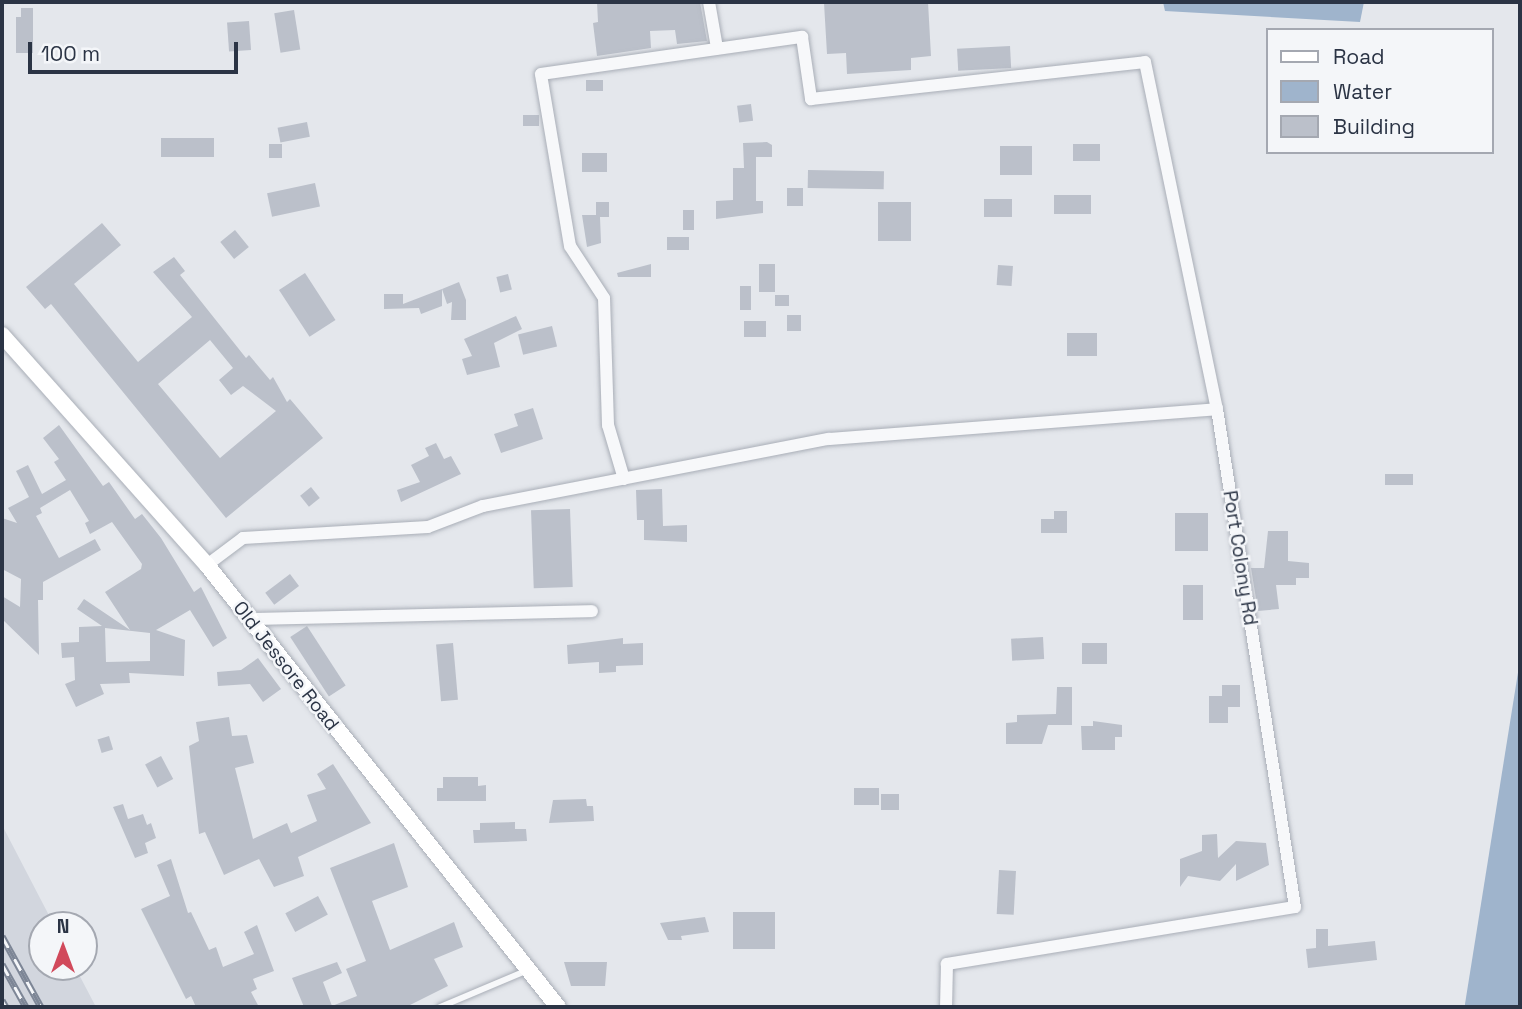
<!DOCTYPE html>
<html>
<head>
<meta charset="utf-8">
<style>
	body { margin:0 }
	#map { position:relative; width:1522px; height:1009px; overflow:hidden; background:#e4e7ec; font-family:"Space Grotesk",sans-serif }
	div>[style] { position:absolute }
	.built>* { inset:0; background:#d2d6de }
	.water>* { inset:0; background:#9fb4cc }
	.building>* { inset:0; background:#bbc0ca; transform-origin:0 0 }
	.roads { filter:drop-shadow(0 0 2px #a9aeb7) drop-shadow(0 0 2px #a9aeb7) }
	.lane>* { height:6px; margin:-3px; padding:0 3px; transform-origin:3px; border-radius:3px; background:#f7f8fa }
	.street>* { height:12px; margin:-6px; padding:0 6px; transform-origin:6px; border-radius:6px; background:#f7f8fa }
	.secondary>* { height:16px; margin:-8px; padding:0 8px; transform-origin:8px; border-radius:8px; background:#fff }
	.rail>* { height:7px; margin-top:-3.5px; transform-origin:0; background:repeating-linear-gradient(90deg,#f4f6f9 0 13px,#7d8696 0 26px); box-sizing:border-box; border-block:2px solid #7d8696 }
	span { translate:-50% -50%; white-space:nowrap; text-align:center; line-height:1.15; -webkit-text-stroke:5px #f4f6f9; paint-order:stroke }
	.street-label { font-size:19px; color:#2b3445 }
	.frame { position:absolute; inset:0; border:4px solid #2b3445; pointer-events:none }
	.legend { position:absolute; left:1266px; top:28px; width:228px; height:126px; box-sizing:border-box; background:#f4f6f9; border:2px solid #a4a8b1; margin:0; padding:9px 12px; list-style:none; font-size:21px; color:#2b3445 }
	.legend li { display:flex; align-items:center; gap:14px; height:35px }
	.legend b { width:35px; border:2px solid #a4a8b1 }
	.north { position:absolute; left:28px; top:911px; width:70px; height:70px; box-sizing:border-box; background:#f4f6f9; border:2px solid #a4a8b1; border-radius:50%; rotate:0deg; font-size:19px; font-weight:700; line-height:28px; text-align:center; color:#2b3445 }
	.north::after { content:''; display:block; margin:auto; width:24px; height:32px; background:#d1495b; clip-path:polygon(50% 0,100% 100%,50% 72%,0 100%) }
	.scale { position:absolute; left:28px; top:42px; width:210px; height:32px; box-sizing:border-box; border:4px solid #2b3445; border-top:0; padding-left:9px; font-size:21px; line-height:24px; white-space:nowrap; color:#2b3445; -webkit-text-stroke:5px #f4f6f9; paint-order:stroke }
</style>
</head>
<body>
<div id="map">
	<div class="built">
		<div style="clip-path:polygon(2px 825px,54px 925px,42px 925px,42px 967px,75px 967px,96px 1007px,2px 1007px)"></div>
	</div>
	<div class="water">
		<div style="clip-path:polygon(1163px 2px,1364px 2px,1360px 22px,1165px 11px)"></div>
		<div style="clip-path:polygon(1520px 660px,1520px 1007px,1465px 1007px,1465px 1004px)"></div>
	</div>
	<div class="building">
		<div style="clip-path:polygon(597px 2px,700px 2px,707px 41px,677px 44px,675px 30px,650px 31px,651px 48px,597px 56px,593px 23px,598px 22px)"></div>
		<div style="clip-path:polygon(849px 2px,928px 2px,931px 56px,911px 58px,911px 70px,847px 74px,846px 53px,827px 54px,824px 3px)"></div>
		<div style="clip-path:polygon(21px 8px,33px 8px,33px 53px,16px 53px,16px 17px,21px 17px)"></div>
		<div style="left:294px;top:10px;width:40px;height:20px;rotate:81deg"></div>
		<div style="left:249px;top:21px;width:29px;height:22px;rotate:86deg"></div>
		<div style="left:1010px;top:46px;width:22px;height:53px;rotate:87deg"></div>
		<div style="left:586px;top:80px;width:17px;height:11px"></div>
		<div style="left:751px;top:104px;width:17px;height:14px;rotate:83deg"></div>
		<div style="left:523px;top:115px;width:16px;height:11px"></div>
		<div style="left:307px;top:122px;width:15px;height:30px;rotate:79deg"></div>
		<div style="left:214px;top:138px;width:19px;height:53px;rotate:90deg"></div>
		<div style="clip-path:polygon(767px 142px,772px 145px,772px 157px,756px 157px,756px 201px,763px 201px,763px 213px,716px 219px,716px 201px,733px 200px,733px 168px,744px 168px,743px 143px)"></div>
		<div style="left:269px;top:144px;width:13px;height:14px"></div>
		<div style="left:1100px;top:144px;width:17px;height:27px;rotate:90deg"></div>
		<div style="left:1000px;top:146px;width:32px;height:29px"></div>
		<div style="left:582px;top:153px;width:25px;height:19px"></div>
		<div style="left:808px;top:170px;width:76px;height:18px;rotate:1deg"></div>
		<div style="left:315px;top:183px;width:24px;height:49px;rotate:78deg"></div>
		<div style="left:787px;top:188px;width:16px;height:18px"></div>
		<div style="left:1054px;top:195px;width:37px;height:19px"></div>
		<div style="left:984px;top:199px;width:28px;height:18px"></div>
		<div style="clip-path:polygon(596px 202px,609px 202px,609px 217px,600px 217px,601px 243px,587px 247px,582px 215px,596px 215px)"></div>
		<div style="left:878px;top:202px;width:33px;height:39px"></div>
		<div style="left:683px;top:210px;width:11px;height:20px"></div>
		<div style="clip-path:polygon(evenodd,102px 223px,121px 245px,74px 284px,138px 362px,192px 317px,153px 272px,174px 257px,185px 271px,180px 275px,246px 358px,249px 355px,270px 380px,273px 377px,287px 402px,290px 399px,323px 438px,226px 518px,51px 304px,45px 309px,26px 287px,102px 223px,210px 340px,233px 368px,219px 380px,231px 395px,243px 386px,276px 411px,220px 458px,158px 384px,210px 340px)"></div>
		<div style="left:235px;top:230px;width:22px;height:19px;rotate:51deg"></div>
		<div style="left:667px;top:237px;width:22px;height:13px"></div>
		<div style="clip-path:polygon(651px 264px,651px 277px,618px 277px,617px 273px)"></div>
		<div style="left:759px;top:264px;width:16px;height:28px"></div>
		<div style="left:998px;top:265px;width:15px;height:20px;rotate:4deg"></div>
		<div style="left:305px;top:273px;width:56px;height:31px;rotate:57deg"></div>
		<div style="left:508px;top:274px;width:16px;height:12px;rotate:76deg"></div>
		<div style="clip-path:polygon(459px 282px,466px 300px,466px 320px,451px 320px,452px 302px,447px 304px,442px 289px)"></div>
		<div style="left:740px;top:286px;width:11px;height:24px"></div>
		<div style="clip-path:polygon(442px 289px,442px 306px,421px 314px,419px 308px,384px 309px,384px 294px,403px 294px,403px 304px)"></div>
		<div style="left:775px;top:295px;width:14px;height:11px"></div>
		<div style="left:787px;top:315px;width:14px;height:16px"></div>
		<div style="clip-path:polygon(516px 316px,522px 329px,494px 343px,500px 367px,467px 375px,462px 359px,472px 356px,464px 339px)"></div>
		<div style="left:744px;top:321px;width:22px;height:16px"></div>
		<div style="left:552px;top:326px;width:21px;height:35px;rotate:76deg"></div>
		<div style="left:1067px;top:333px;width:30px;height:23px"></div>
		<div style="clip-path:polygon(533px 408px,543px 439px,501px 453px,494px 434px,518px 426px,514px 414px)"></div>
		<div style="clip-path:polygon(evenodd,59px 425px,103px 486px,109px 482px,135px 519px,142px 514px,161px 538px,194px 592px,201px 587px,227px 638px,213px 647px,190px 610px,156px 630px,185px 640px,184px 676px,129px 673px,130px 683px,100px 684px,104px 694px,76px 707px,65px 684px,75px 680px,74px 657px,62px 658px,61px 643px,79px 642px,79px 627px,102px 626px,77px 609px,84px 599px,130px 630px,105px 592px,141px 569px,142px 564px,112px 522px,90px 534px,85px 523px,89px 521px,70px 490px,40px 508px,42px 513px,36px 516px,59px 558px,95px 539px,101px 550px,43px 582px,43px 600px,38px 600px,39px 655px,2px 619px,2px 596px,20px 607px,21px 579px,2px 569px,2px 518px,17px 523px,8px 508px,29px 497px,16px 471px,28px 465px,42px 494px,66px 480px,54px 462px,59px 459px,43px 438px,59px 425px,105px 628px,150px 633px,150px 661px,106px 662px,105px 628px)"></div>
		<div style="clip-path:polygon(436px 443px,444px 459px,451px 456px,461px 474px,401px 502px,397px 490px,420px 482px,411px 465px,429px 456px,425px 448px)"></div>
		<div style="left:1385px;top:474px;width:28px;height:11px"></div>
		<div style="left:311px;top:487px;width:14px;height:14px;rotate:51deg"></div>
		<div style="clip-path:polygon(662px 489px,663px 526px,687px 525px,687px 542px,644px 540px,644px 520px,637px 520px,636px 490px)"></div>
		<div style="left:570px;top:509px;width:78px;height:39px;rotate:88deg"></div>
		<div style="clip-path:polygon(1054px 511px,1067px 511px,1067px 533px,1041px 533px,1041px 519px,1054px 519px)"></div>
		<div style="left:1208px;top:513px;width:38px;height:33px;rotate:90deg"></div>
		<div style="clip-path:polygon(1268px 531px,1288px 531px,1288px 561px,1309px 563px,1309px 578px,1296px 578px,1296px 585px,1276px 585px,1279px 609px,1258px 611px,1251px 568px,1264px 568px)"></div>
		<div style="left:290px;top:574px;width:15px;height:31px;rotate:53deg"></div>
		<div style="left:1183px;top:585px;width:20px;height:35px"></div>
		<div style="left:307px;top:626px;width:71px;height:20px;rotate:57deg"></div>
		<div style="left:1043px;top:637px;width:22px;height:32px;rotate:87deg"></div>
		<div style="clip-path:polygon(623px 638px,623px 644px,643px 643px,643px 665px,616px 666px,616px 672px,599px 673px,599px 662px,568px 664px,567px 645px)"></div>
		<div style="left:453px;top:643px;width:57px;height:17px;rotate:85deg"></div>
		<div style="left:1082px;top:643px;width:25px;height:21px"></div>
		<div style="clip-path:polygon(258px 658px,281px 689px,263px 702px,250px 684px,218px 686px,217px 672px,241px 670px)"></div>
		<div style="clip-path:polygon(1222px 685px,1240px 685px,1240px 707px,1228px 707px,1228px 723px,1209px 723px,1209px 696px,1222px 696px)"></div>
		<div style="clip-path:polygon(1057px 687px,1072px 687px,1072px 725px,1048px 725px,1042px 744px,1006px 744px,1006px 723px,1017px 722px,1017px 715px,1056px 714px)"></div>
		<div style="clip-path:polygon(229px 717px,232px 736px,247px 735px,254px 763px,235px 768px,253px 839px,287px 823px,291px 833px,317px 821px,307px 795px,326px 789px,317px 774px,333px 764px,371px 823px,298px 857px,304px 876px,274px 887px,259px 859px,224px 875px,205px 832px,199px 834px,189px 746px,199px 741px,196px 722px)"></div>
		<div style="clip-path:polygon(1093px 721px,1122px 725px,1122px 737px,1115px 737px,1115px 750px,1082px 750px,1081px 726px,1093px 726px)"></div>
		<div style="left:109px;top:736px;width:14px;height:12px;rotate:73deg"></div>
		<div style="left:161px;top:756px;width:26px;height:18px;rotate:62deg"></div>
		<div style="clip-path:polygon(443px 777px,478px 777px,478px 786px,486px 785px,486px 801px,437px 801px,437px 788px,443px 788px)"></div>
		<div style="left:854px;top:788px;width:25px;height:17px"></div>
		<div style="left:881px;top:794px;width:18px;height:16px"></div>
		<div style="clip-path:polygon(586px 799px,587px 806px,593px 806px,594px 821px,549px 823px,553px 800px)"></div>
		<div style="clip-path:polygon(123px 804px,128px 819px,143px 814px,147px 825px,151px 823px,156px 838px,145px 843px,148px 853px,135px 858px,113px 807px)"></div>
		<div style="clip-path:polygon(515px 822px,515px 829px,526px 829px,527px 841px,474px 843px,473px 830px,480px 830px,480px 823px)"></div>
		<div style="clip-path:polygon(1217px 834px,1218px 858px,1236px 841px,1266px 843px,1269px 865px,1236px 881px,1236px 864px,1220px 881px,1188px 876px,1180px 887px,1180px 859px,1202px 851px,1202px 835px)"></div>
		<div style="clip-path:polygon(394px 843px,408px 887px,372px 901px,390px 950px,454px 922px,463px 947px,434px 959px,448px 986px,406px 1007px,304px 1007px,292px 978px,337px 962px,342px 973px,323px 982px,332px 1006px,357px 996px,346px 969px,366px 961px,330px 868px)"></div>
		<div style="clip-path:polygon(171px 859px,188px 913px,191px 912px,209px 950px,216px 947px,223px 967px,254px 954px,244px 932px,257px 925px,274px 971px,253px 979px,257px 989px,251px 992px,259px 1007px,196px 1007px,191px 996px,186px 999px,141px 909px,170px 896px,157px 865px)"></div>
		<div style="left:999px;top:870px;width:17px;height:44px;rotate:3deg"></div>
		<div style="left:318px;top:896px;width:21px;height:37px;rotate:62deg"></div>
		<div style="left:775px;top:912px;width:37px;height:42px;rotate:90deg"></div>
		<div style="clip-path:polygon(705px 917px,709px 932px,681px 936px,682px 940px,668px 940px,660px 923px)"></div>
		<div style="clip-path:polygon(1316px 929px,1328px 929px,1328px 946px,1375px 941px,1377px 960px,1308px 968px,1306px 949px,1316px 948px)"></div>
		<div style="clip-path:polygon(564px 962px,607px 962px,605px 986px,571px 986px)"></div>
	</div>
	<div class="roads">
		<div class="lane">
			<div style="left:440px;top:1007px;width:95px;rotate:-22.8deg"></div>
		</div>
		<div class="street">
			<div style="left:709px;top:2px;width:47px;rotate:80.1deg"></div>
			<div style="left:624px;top:479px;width:56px;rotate:-106.5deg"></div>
			<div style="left:608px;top:425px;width:127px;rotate:-91.8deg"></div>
			<div style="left:604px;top:298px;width:62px;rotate:-123.2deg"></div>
			<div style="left:570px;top:246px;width:174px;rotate:-99.6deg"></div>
			<div style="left:541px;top:74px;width:264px;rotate:-8.1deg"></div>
			<div style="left:802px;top:37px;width:63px;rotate:81.7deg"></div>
			<div style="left:811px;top:99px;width:336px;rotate:-6.3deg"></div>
			<div style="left:1145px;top:62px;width:354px;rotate:78.3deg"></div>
			<div style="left:1217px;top:409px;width:504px;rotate:81.1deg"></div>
			<div style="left:1295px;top:907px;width:353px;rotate:170.7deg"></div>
			<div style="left:947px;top:964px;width:43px;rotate:91.3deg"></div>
			<div style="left:207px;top:565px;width:45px;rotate:-36.9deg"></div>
			<div style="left:243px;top:538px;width:185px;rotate:-3.4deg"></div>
			<div style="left:428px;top:527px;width:59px;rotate:-20.9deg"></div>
			<div style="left:483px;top:506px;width:352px;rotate:-11deg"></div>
			<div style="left:829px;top:439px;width:389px;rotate:-4.4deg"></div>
			<div style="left:249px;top:619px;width:343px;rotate:-1.3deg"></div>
		</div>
		<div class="secondary">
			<div style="left:2px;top:335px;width:308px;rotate:48.3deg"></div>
			<div style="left:207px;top:565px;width:564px;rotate:51.55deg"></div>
		</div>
	</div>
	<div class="rail">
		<div style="left:2px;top:936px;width:81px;rotate:61.2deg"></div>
		<div style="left:2px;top:964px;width:49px;rotate:60.8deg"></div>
		<div style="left:2px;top:1000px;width:8px;rotate:60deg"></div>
	</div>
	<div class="street-label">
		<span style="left:1240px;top:558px;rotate:81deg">Port Colony Rd</span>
		<span style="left:286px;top:666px;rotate:52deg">Old Jessore Road</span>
	</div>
	<div class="frame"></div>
	<ul class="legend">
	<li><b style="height:9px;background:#fff"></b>Road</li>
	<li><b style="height:19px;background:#9fb4cc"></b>Water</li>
	<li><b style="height:19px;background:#bbc0ca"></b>Building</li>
	</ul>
	<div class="north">N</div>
	<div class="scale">100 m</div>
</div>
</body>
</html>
